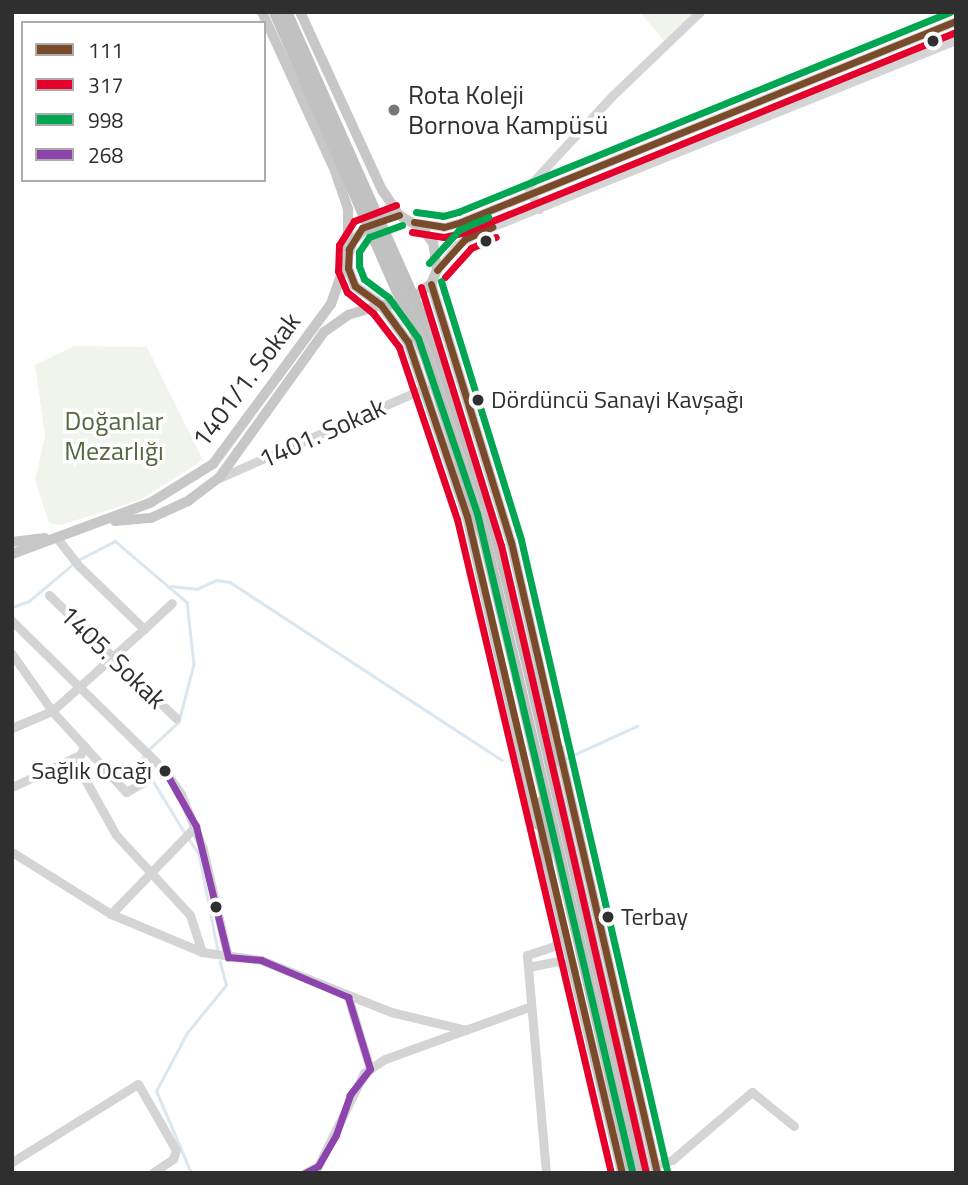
<!DOCTYPE html>
<html>
<head>
<meta charset="utf-8">
<style>
	body { margin:0 }
	#map { position:relative; width:968px; height:1185px; overflow:hidden; background:#fff; font-family:"Titillium Web",sans-serif }
	div>[style] { position:absolute }
	.green>* { inset:0; background:#f1f4ed }
	.stream>* { height:2.5px; margin:-1.25px; padding:0 1.25px; transform-origin:1.25px; border-radius:1.25px; background:#dbe7f0 }
	.minor>* { height:9px; margin:-4.5px; padding:0 4.5px; transform-origin:4.5px; border-radius:4.5px; background:#d4d4d4 }
	.major>* { height:10px; margin:-5px; padding:0 5px; transform-origin:5px; border-radius:5px; background:#c7c7c7 }
	.highway>* { height:12px; margin:-6px; padding:0 6px; transform-origin:6px; border-radius:6px; background:#c1c1c1 }
	.highway-bridge>* { height:12px; margin:-6px; padding:0 6px; transform-origin:6px; border-radius:6px; background:#c1c1c1 }
	.bus-1>* { height:7px; margin:-3.5px; padding:0 3.5px; transform-origin:3.5px; border-radius:3.5px; background:#7a4b2a }
	.bus-2>* { height:7px; margin:-3.5px; padding:0 3.5px; transform-origin:3.5px; border-radius:3.5px; background:#e4002b }
	.bus-3>* { height:7px; margin:-3.5px; padding:0 3.5px; transform-origin:3.5px; border-radius:3.5px; background:#00a651 }
	.bus-4>* { height:7px; margin:-3.5px; padding:0 3.5px; transform-origin:3.5px; border-radius:3.5px; background:#8e44ad }
	.dots>* { width:19px; height:19px; translate:-50% -50%; box-sizing:border-box; border:4px solid #fff; border-radius:50% }
	span { translate:-50% -50%; white-space:nowrap; text-align:center; line-height:1.15; -webkit-text-stroke:7px #fff; paint-order:stroke }
	.bus-label { font-size:24px; color:#2f2f2f }
	.left { translate:0 -50%; text-align:left }
	.right { translate:-100% -50%; text-align:right }
	.poi-label { font-size:26px; color:#2f2f2f }
	.street-label { font-size:26px; color:#2f2f2f }
	.park-label { font-size:26px; color:#51693e }
	.frame { position:absolute; inset:0; border:14px solid #2f2f2f; pointer-events:none }
	.legend { position:absolute; left:21px; top:21px; width:245px; height:161px; box-sizing:border-box; background:#fff; border:2px solid #acacac; margin:0; padding:9px 12px; list-style:none; font-size:21px; color:#2f2f2f }
	.legend li { display:flex; align-items:center; gap:14px; height:35px }
	.legend b { width:35px; border:2px solid #acacac }
</style>
</head>
<body>
<div id="map">
	<div class="green">
		<div style="clip-path:polygon(640px 12px,700px 12px,667px 44px)"></div>
		<div style="clip-path:polygon(74px 346px,147px 347px,203px 460px,140px 500px,61px 525px,49px 523px,35px 480px,45px 436px,35px 365px)"></div>
	</div>
	<div class="stream">
		<div style="left:78px;top:560px;width:42px;rotate:-27.2deg"></div>
		<div style="left:115px;top:541px;width:94px;rotate:40.3deg"></div>
		<div style="left:187px;top:602px;width:62px;rotate:83.6deg"></div>
		<div style="left:194px;top:664px;width:60px;rotate:104.5deg"></div>
		<div style="left:179px;top:722px;width:41px;rotate:137deg"></div>
		<div style="left:170px;top:586px;width:27px;rotate:6deg"></div>
		<div style="left:197px;top:589px;width:21px;rotate:-25deg"></div>
		<div style="left:216px;top:580px;width:14px;rotate:8deg"></div>
		<div style="left:230px;top:582px;width:325px;rotate:33.2deg"></div>
		<div style="left:12px;top:607px;width:18px;rotate:-19deg"></div>
		<div style="left:29px;top:601px;width:56px;rotate:-39.9deg"></div>
		<div style="left:144px;top:756px;width:6px;rotate:121deg"></div>
		<div style="left:141px;top:761px;width:84px;rotate:58.6deg"></div>
		<div style="left:567px;top:758px;width:77px;rotate:-24.6deg"></div>
		<div style="left:189px;top:839px;width:18px;rotate:56deg"></div>
		<div style="left:199px;top:854px;width:99px;rotate:78.9deg"></div>
		<div style="left:191px;top:1173px;width:89px;rotate:-113.1deg"></div>
		<div style="left:156px;top:1091px;width:66px;rotate:-61.9deg"></div>
		<div style="left:187px;top:1033px;width:62px;rotate:-50.9deg"></div>
		<div style="left:226px;top:985px;width:24px;rotate:-105deg"></div>
	</div>
	<div class="minor">
		<div style="left:539px;top:209px;width:25px;rotate:-117deg"></div>
		<div style="left:528px;top:187px;width:125px;rotate:-47.3deg"></div>
		<div style="left:613px;top:95px;width:120px;rotate:-43.7deg"></div>
		<div style="left:417px;top:223px;width:27px;rotate:8deg"></div>
		<div style="left:444px;top:227px;width:18px;rotate:-16deg"></div>
		<div style="left:461px;top:222px;width:534px;rotate:-22.1deg"></div>
		<div style="left:437px;top:270px;width:32px;rotate:-51deg"></div>
		<div style="left:457px;top:245px;width:22px;rotate:-32deg"></div>
		<div style="left:476px;top:233px;width:517px;rotate:-21.9deg"></div>
		<div style="left:219px;top:478px;width:225px;rotate:-23.6deg"></div>
		<div style="left:49px;top:595px;width:177px;rotate:44.1deg"></div>
		<div style="left:12px;top:621px;width:214px;rotate:44.4deg"></div>
		<div style="left:165px;top:771px;width:28px;rotate:55deg"></div>
		<div style="left:181px;top:794px;width:59px;rotate:68.2deg"></div>
		<div style="left:203px;top:849px;width:111px;rotate:77deg"></div>
		<div style="left:144px;top:629px;width:38px;rotate:-43deg"></div>
		<div style="left:12px;top:654px;width:70px;rotate:54.9deg"></div>
		<div style="left:52px;top:711px;width:110px;rotate:47.6deg"></div>
		<div style="left:126px;top:792px;width:21px;rotate:-29deg"></div>
		<div style="left:12px;top:728px;width:43px;rotate:-23deg"></div>
		<div style="left:52px;top:711px;width:123px;rotate:-41.7deg"></div>
		<div style="left:144px;top:629px;width:92px;rotate:-135.9deg"></div>
		<div style="left:78px;top:565px;width:33px;rotate:-128deg"></div>
		<div style="left:73px;top:758px;width:88px;rotate:60.8deg"></div>
		<div style="left:116px;top:835px;width:109px;rotate:47.2deg"></div>
		<div style="left:190px;top:915px;width:39px;rotate:72deg"></div>
		<div style="left:12px;top:787px;width:75px;rotate:-25.2deg"></div>
		<div style="left:80px;top:755px;width:10px;rotate:-61deg"></div>
		<div style="left:12px;top:852px;width:117px;rotate:32.1deg"></div>
		<div style="left:111px;top:914px;width:99px;rotate:22.7deg"></div>
		<div style="left:202px;top:952px;width:60px;rotate:7.7deg"></div>
		<div style="left:261px;top:960px;width:140px;rotate:21.8deg"></div>
		<div style="left:391px;top:1012px;width:77px;rotate:13.5deg"></div>
		<div style="left:111px;top:914px;width:122px;rotate:-46deg"></div>
		<div style="left:528px;top:967px;width:32px;rotate:-11deg"></div>
		<div style="left:559px;top:961px;width:19px;rotate:36deg"></div>
		<div style="left:348px;top:997px;width:75px;rotate:73deg"></div>
		<div style="left:12px;top:1162px;width:148px;rotate:-31.8deg"></div>
		<div style="left:138px;top:1084px;width:76px;rotate:60.1deg"></div>
		<div style="left:176px;top:1150px;width:9px;rotate:108deg"></div>
		<div style="left:173px;top:1159px;width:25px;rotate:146deg"></div>
		<div style="left:655px;top:1165px;width:18px;rotate:-16deg"></div>
		<div style="left:672px;top:1160px;width:105px;rotate:-40.4deg"></div>
		<div style="left:752px;top:1092px;width:54px;rotate:39deg"></div>
		<div style="left:305px;top:1173px;width:15px;rotate:-28deg"></div>
		<div style="left:318px;top:1166px;width:104px;rotate:-63.7deg"></div>
		<div style="left:364px;top:1073px;width:25px;rotate:-34deg"></div>
		<div style="left:385px;top:1059px;width:153px;rotate:-19.9deg"></div>
		<div style="left:546px;top:1173px;width:219px;rotate:-95deg"></div>
		<div style="left:527px;top:955px;width:29px;rotate:-18deg"></div>
		<div style="left:555px;top:946px;width:18px;rotate:-68deg"></div>
	</div>
	<div class="major">
		<div style="left:262px;top:12px;width:175px;rotate:65.3deg"></div>
		<div style="left:335px;top:171px;width:40px;rotate:71.1deg"></div>
		<div style="left:348px;top:209px;width:59px;rotate:90deg"></div>
		<div style="left:348px;top:268px;width:19px;rotate:69deg"></div>
		<div style="left:355px;top:286px;width:32px;rotate:36deg"></div>
		<div style="left:381px;top:305px;width:25px;rotate:-2deg"></div>
		<div style="left:406px;top:304px;width:32px;rotate:-39deg"></div>
		<div style="left:431px;top:284px;width:15px;rotate:-67deg"></div>
		<div style="left:437px;top:270px;width:27px;rotate:-98deg"></div>
		<div style="left:433px;top:243px;width:17px;rotate:-126deg"></div>
		<div style="left:423px;top:229px;width:28px;rotate:-150deg"></div>
		<div style="left:399px;top:215px;width:30px;rotate:-124deg"></div>
		<div style="left:382px;top:190px;width:196px;rotate:-114.7deg"></div>
		<div style="left:431px;top:284px;width:270px;rotate:72.8deg"></div>
		<div style="left:511px;top:542px;width:197px;rotate:77.1deg"></div>
		<div style="left:381px;top:305px;width:46px;rotate:53.9deg"></div>
		<div style="left:408px;top:342px;width:184px;rotate:71.3deg"></div>
		<div style="left:467px;top:516px;width:317px;rotate:77.1deg"></div>
		<div style="left:115px;top:521px;width:36px;rotate:-5deg"></div>
		<div style="left:151px;top:518px;width:41px;rotate:-24.7deg"></div>
		<div style="left:188px;top:501px;width:39px;rotate:-37deg"></div>
		<div style="left:219px;top:478px;width:180px;rotate:-54.3deg"></div>
		<div style="left:324px;top:332px;width:29px;rotate:-35deg"></div>
		<div style="left:348px;top:315px;width:34px;rotate:-17deg"></div>
		<div style="left:12px;top:542px;width:33px;rotate:-7deg"></div>
		<div style="left:12px;top:554px;width:147px;rotate:-20.3deg"></div>
		<div style="left:150px;top:503px;width:74px;rotate:-31.8deg"></div>
		<div style="left:213px;top:464px;width:199px;rotate:-53.6deg"></div>
		<div style="left:331px;top:304px;width:67px;rotate:-70.8deg"></div>
		<div style="left:353px;top:241px;width:28px;rotate:-46deg"></div>
		<div style="left:372px;top:221px;width:28px;rotate:-13deg"></div>
		<div style="left:559px;top:749px;width:435px;rotate:77deg"></div>
		<div style="left:545px;top:854px;width:328px;rotate:76.4deg"></div>
	</div>
	<div class="highway">
		<div style="left:530px;top:675px;width:511px;rotate:77deg"></div>
		<div style="left:518px;top:679px;width:507px;rotate:76.9deg"></div>
		<div style="left:553px;top:726px;width:35px;rotate:85deg"></div>
		<div style="left:540px;top:803px;width:59px;rotate:83.2deg"></div>
	</div>
	<div class="highway-bridge">
		<div style="left:275px;top:12px;width:376px;rotate:66.3deg"></div>
		<div style="left:426px;top:356px;width:190px;rotate:72.2deg"></div>
		<div style="left:484px;top:537px;width:146px;rotate:76.5deg"></div>
		<div style="left:286px;top:12px;width:374px;rotate:66deg"></div>
		<div style="left:438px;top:354px;width:190px;rotate:72.2deg"></div>
		<div style="left:496px;top:535px;width:144px;rotate:76.3deg"></div>
	</div>
	<div class="bus-1">
		<div style="left:399px;top:215px;width:39px;rotate:161deg"></div>
		<div style="left:362px;top:228px;width:25px;rotate:122deg"></div>
		<div style="left:349px;top:249px;width:19px;rotate:93deg"></div>
		<div style="left:348px;top:268px;width:19px;rotate:69deg"></div>
		<div style="left:355px;top:286px;width:32px;rotate:36deg"></div>
		<div style="left:381px;top:305px;width:46px;rotate:53.9deg"></div>
		<div style="left:408px;top:342px;width:184px;rotate:71.3deg"></div>
		<div style="left:467px;top:516px;width:675px;rotate:76.73deg"></div>
		<div style="left:414px;top:222px;width:30px;rotate:9deg"></div>
		<div style="left:444px;top:227px;width:18px;rotate:-16deg"></div>
		<div style="left:461px;top:222px;width:534px;rotate:-22.1deg"></div>
		<div style="left:437px;top:270px;width:42px;rotate:-47.9deg"></div>
		<div style="left:465px;top:239px;width:30px;rotate:-24deg"></div>
		<div style="left:431px;top:284px;width:270px;rotate:72.8deg"></div>
		<div style="left:511px;top:542px;width:648px;rotate:76.97deg"></div>
	</div>
	<div class="bus-2">
		<div style="left:396px;top:205px;width:45px;rotate:159.1deg"></div>
		<div style="left:354px;top:221px;width:28px;rotate:122deg"></div>
		<div style="left:339px;top:245px;width:26px;rotate:92deg"></div>
		<div style="left:338px;top:271px;width:23px;rotate:67deg"></div>
		<div style="left:347px;top:292px;width:33px;rotate:39deg"></div>
		<div style="left:373px;top:313px;width:43px;rotate:52.6deg"></div>
		<div style="left:399px;top:347px;width:182px;rotate:71.4deg"></div>
		<div style="left:457px;top:519px;width:672px;rotate:76.75deg"></div>
		<div style="left:412px;top:232px;width:32px;rotate:9deg"></div>
		<div style="left:444px;top:237px;width:22px;rotate:-13deg"></div>
		<div style="left:465px;top:232px;width:530px;rotate:-22.16deg"></div>
		<div style="left:445px;top:277px;width:39px;rotate:-48deg"></div>
		<div style="left:471px;top:248px;width:27px;rotate:-24deg"></div>
		<div style="left:421px;top:287px;width:270px;rotate:72.8deg"></div>
		<div style="left:501px;top:545px;width:645px;rotate:77deg"></div>
	</div>
	<div class="bus-3">
		<div style="left:416px;top:212px;width:27px;rotate:8deg"></div>
		<div style="left:443px;top:216px;width:16px;rotate:-15deg"></div>
		<div style="left:458px;top:212px;width:531px;rotate:-22.12deg"></div>
		<div style="left:402px;top:225px;width:35px;rotate:160deg"></div>
		<div style="left:369px;top:237px;width:18px;rotate:124deg"></div>
		<div style="left:359px;top:252px;width:14px;rotate:90deg"></div>
		<div style="left:359px;top:266px;width:14px;rotate:69deg"></div>
		<div style="left:364px;top:279px;width:31px;rotate:37deg"></div>
		<div style="left:389px;top:298px;width:49px;rotate:54.1deg"></div>
		<div style="left:418px;top:338px;width:185px;rotate:71.4deg"></div>
		<div style="left:477px;top:513px;width:676px;rotate:76.74deg"></div>
		<div style="left:429px;top:263px;width:45px;rotate:-47.7deg"></div>
		<div style="left:459px;top:230px;width:32px;rotate:-24deg"></div>
		<div style="left:441px;top:281px;width:271px;rotate:72.8deg"></div>
		<div style="left:521px;top:540px;width:648px;rotate:76.97deg"></div>
	</div>
	<div class="bus-4">
		<div style="left:165px;top:771px;width:63px;rotate:60.6deg"></div>
		<div style="left:196px;top:826px;width:135px;rotate:76.3deg"></div>
		<div style="left:228px;top:957px;width:33px;rotate:5deg"></div>
		<div style="left:261px;top:960px;width:95px;rotate:23deg"></div>
		<div style="left:348px;top:997px;width:75px;rotate:73deg"></div>
		<div style="left:370px;top:1069px;width:33px;rotate:128deg"></div>
		<div style="left:350px;top:1095px;width:42px;rotate:109.3deg"></div>
		<div style="left:336px;top:1135px;width:36px;rotate:120deg"></div>
		<div style="left:318px;top:1166px;width:15px;rotate:152deg"></div>
	</div>
	<div class="dots">
		<div style="left:933px;top:41px;background:#2f2f2f"></div>
		<div style="left:394px;top:110px;background:#787878"></div>
		<div style="left:486px;top:241px;background:#2f2f2f"></div>
		<div style="left:478px;top:400px;background:#2f2f2f"></div>
		<div style="left:165px;top:771px;background:#2f2f2f"></div>
		<div style="left:216px;top:907px;background:#2f2f2f"></div>
		<div style="left:608px;top:917px;background:#2f2f2f"></div>
	</div>
	<div class="bus-label">
		<span class="left" style="left:491px;top:400px">Dördüncü Sanayi Kavşağı</span>
		<span class="right" style="left:152px;top:771px">Sağlık Ocağı</span>
		<span class="left" style="left:621px;top:917px">Terbay</span>
	</div>
	<div class="poi-label">
		<span class="left" style="left:408px;top:110px">Rota Koleji<br>Bornova Kampüsü</span>
	</div>
	<div class="street-label">
		<span style="left:246px;top:380px;rotate:-53deg">1401/1. Sokak</span>
		<span style="left:322px;top:433px;rotate:-24deg">1401. Sokak</span>
		<span style="left:113px;top:657px;rotate:44deg">1405. Sokak</span>
	</div>
	<div class="park-label">
		<span style="left:114px;top:436px">Doğanlar<br>Mezarlığı</span>
	</div>
	<div class="frame"></div>
	<ul class="legend">
	<li><b style="height:9px;background:#7a4b2a"></b>111</li>
	<li><b style="height:9px;background:#e4002b"></b>317</li>
	<li><b style="height:9px;background:#00a651"></b>998</li>
	<li><b style="height:9px;background:#8e44ad"></b>268</li>
	</ul>
</div>
</body>
</html>
